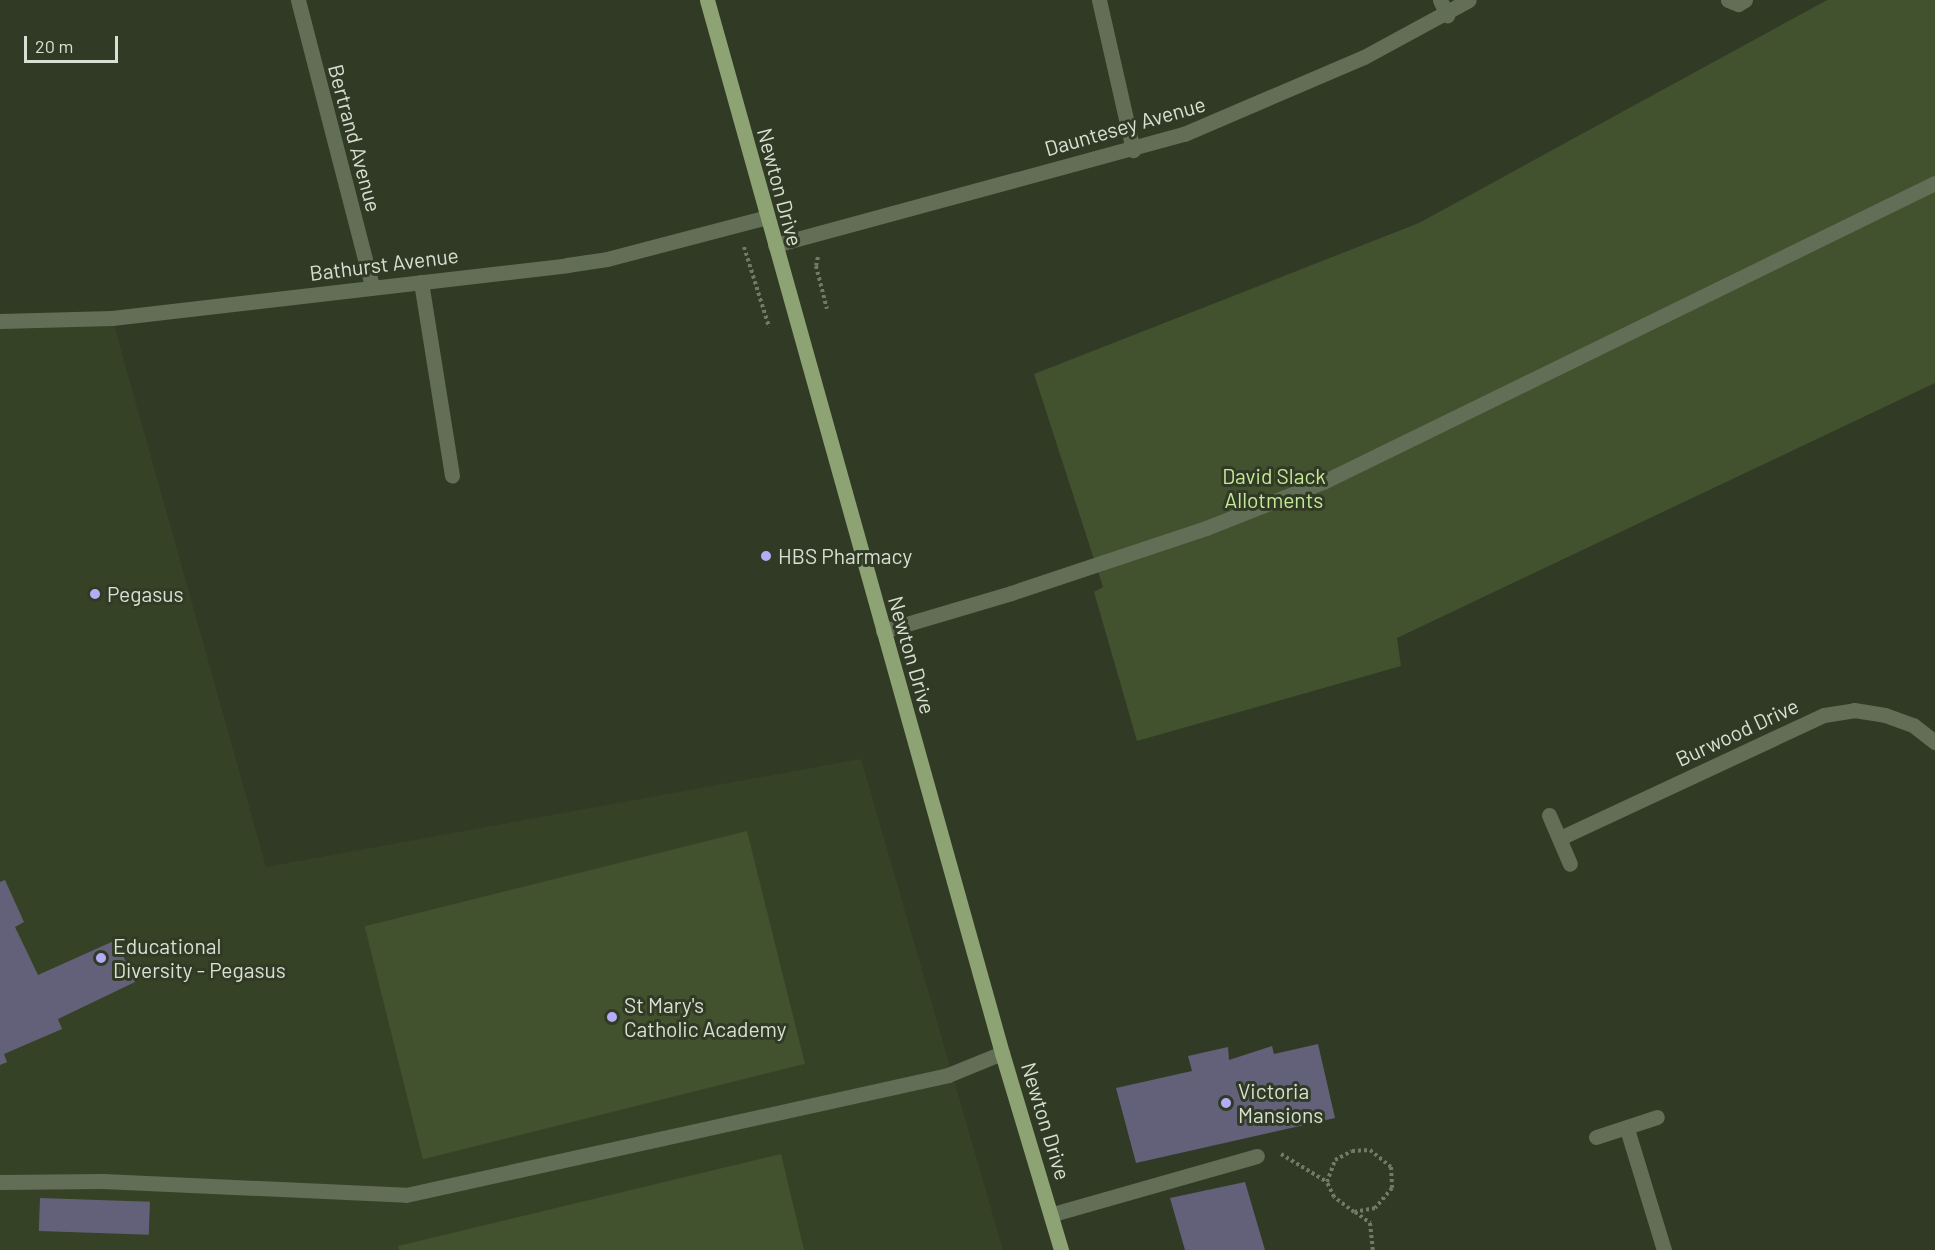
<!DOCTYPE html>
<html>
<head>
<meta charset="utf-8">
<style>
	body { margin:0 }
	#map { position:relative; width:1935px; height:1250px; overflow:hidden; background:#313a25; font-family:Barlow,sans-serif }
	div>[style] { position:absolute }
	.built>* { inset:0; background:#364226 }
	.green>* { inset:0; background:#42512e; transform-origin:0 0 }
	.building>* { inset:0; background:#636179; transform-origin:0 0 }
	.path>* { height:4px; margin-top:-2px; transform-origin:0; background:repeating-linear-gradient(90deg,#717967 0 3px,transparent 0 6px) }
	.minor>* { height:15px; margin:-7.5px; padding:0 7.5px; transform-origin:7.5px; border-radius:7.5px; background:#636e57 }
	.major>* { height:15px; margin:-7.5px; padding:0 7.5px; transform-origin:7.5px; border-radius:7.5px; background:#8ea374 }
	.dots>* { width:16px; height:16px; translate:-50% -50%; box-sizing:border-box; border:3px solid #313a25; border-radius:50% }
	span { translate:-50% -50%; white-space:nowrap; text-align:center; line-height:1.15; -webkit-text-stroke:6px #313a25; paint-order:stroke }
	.street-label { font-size:21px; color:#d9e0d3 }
	.park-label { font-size:21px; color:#c5e998 }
	.poi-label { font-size:21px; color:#d9e0d3 }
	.left { translate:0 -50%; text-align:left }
	.scale { position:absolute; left:24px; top:36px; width:94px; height:27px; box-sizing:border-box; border:3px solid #d9e0d3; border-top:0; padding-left:8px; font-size:18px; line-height:21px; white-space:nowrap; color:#d9e0d3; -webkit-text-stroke:4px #313a25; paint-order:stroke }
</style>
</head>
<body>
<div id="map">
	<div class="built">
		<div style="clip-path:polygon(112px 318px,266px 867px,861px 759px,1003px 1250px,0 1250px,0 321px)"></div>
	</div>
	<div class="green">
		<div style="clip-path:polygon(1827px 0,1935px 0,1935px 383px,1397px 638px,1401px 666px,1137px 741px,1094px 592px,1103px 587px,1034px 374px,1419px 223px)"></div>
		<div style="left:747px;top:831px;width:240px;height:394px;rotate:76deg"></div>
		<div style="clip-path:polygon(781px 1154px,804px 1250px,399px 1250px,398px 1246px)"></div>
	</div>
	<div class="building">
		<div style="clip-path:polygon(5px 880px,24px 922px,15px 927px,38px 975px,116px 940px,135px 982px,58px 1019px,62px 1029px,4px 1054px,7px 1062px,0 1065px,0 882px)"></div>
		<div style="clip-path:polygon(1318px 1044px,1335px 1118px,1136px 1163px,1116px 1088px,1192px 1071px,1188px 1056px,1228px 1047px,1229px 1060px,1272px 1046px,1274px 1054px)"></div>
		<div style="clip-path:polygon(1245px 1182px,1265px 1250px,1185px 1250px,1170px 1198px)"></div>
		<div style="left:40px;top:1198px;width:110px;height:33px;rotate:2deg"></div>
	</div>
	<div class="path">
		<div style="left:744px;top:247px;width:84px;rotate:72.6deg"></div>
		<div style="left:818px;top:257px;width:9px;rotate:103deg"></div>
		<div style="left:816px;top:266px;width:44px;rotate:75.7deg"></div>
		<div style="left:1281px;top:1154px;width:54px;rotate:31.3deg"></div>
		<div style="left:1327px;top:1182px;width:23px;rotate:-70deg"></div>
		<div style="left:1335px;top:1160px;width:19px;rotate:-28deg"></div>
		<div style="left:1352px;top:1151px;width:18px;rotate:-3deg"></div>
		<div style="left:1370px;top:1150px;width:27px;rotate:39deg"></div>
		<div style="left:1391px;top:1167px;width:21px;rotate:87deg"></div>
		<div style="left:1392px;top:1188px;width:26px;rotate:130deg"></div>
		<div style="left:1375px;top:1208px;width:21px;rotate:169deg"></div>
		<div style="left:1354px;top:1212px;width:25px;rotate:-143deg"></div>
		<div style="left:1334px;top:1197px;width:17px;rotate:-115deg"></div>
		<div style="left:1355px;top:1212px;width:19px;rotate:36deg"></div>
		<div style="left:1370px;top:1223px;width:27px;rotate:84deg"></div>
	</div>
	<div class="minor">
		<div style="left:298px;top:0;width:295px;rotate:75.5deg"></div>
		<div style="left:1099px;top:0;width:154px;rotate:77.2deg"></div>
		<div style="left:1440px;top:0;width:17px;rotate:65deg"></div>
		<div style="left:1728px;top:0;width:11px;rotate:22deg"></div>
		<div style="left:1738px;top:4px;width:8px;rotate:-30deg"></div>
		<div style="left:775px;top:245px;width:424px;rotate:-15.2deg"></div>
		<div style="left:1184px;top:134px;width:196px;rotate:-23.2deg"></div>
		<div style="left:1364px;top:57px;width:119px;rotate:-28.5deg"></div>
		<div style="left:421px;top:282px;width:196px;rotate:80.9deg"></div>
		<div style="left:0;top:321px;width:112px;rotate:-1.5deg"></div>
		<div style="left:112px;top:318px;width:458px;rotate:-6.6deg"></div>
		<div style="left:567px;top:265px;width:40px;rotate:-8.5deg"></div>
		<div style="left:607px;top:259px;width:165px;rotate:-14.7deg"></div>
		<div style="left:883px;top:631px;width:134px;rotate:-16.5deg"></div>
		<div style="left:1011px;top:593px;width:206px;rotate:-18.4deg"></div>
		<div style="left:1206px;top:528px;width:126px;rotate:-21.5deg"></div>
		<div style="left:1323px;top:482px;width:681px;rotate:-26.04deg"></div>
		<div style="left:1549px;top:815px;width:53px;rotate:66.8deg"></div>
		<div style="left:1560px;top:838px;width:291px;rotate:-25deg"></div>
		<div style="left:1824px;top:715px;width:30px;rotate:-9deg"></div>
		<div style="left:1854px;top:710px;width:31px;rotate:9deg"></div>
		<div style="left:1885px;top:715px;width:30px;rotate:20deg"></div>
		<div style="left:1913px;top:725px;width:28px;rotate:38deg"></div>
		<div style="left:1627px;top:1129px;width:127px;rotate:73deg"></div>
		<div style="left:1596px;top:1137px;width:64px;rotate:-18.2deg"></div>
		<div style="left:0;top:1182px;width:103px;rotate:-0.6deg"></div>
		<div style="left:103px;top:1181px;width:303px;rotate:2.6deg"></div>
		<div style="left:406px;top:1195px;width:555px;rotate:-12.48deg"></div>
		<div style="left:948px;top:1075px;width:58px;rotate:-22.2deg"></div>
		<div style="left:1053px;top:1214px;width:212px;rotate:-15.9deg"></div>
	</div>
	<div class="major">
		<div style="left:707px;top:0;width:1094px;rotate:74.35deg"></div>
		<div style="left:1002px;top:1053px;width:206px;rotate:73.3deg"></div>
	</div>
	<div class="dots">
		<div style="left:766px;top:556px;background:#b5acf8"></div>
		<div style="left:95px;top:594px;background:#b5acf8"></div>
		<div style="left:101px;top:958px;background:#b5acf8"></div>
		<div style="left:612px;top:1017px;background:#b5acf8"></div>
		<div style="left:1226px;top:1103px;background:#b5acf8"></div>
	</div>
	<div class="street-label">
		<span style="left:1125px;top:126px;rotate:-16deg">Dauntesey Avenue</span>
		<span style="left:355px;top:138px;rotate:75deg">Bertrand Avenue</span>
		<span style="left:780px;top:187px;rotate:75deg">Newton Drive</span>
		<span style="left:384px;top:264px;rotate:-7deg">Bathurst Avenue</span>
		<span style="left:912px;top:655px;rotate:74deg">Newton Drive</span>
		<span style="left:1737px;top:732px;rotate:-25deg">Burwood Drive</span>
		<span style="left:1046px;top:1121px;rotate:73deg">Newton Drive</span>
	</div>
	<div class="park-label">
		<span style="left:1274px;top:488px">David Slack<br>Allotments</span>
	</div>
	<div class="poi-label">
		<span class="left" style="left:778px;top:556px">HBS Pharmacy</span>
		<span class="left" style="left:107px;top:594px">Pegasus</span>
		<span class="left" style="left:113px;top:958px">Educational<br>Diversity - Pegasus</span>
		<span class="left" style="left:624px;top:1017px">St Mary's<br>Catholic Academy</span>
		<span class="left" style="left:1238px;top:1103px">Victoria<br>Mansions</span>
	</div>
	<div class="scale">20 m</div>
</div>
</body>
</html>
